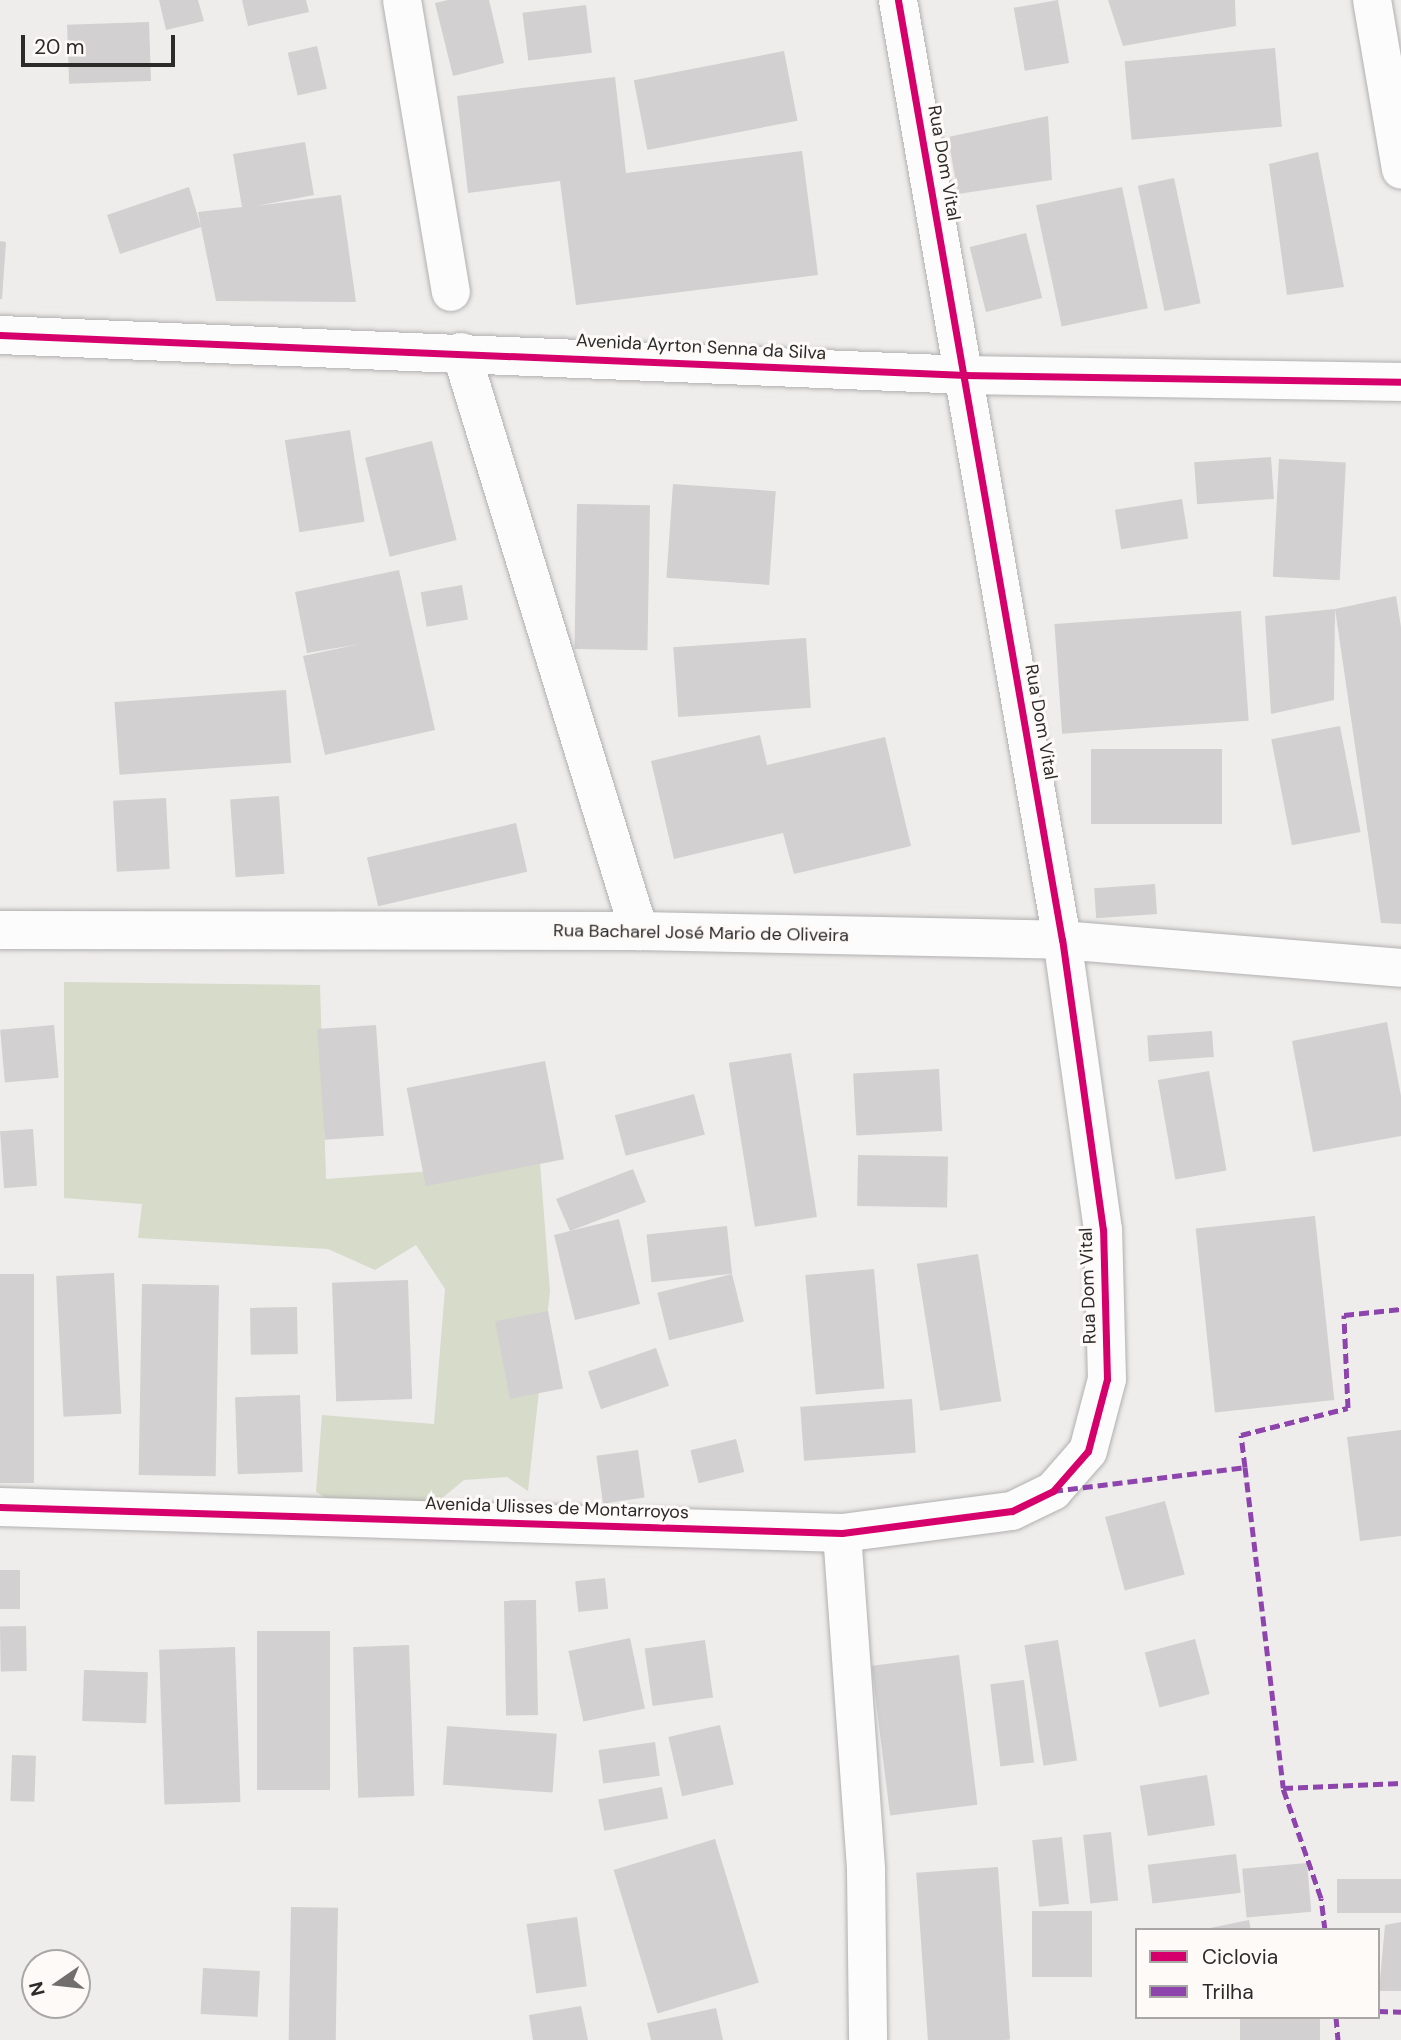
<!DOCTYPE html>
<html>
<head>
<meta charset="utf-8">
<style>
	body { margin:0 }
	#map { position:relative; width:1401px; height:2040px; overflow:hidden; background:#efedec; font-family:"DM Sans",sans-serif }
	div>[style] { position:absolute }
	.green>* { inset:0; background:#d6dbca }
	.building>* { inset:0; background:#d2d0d0; transform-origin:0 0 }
	.roads { filter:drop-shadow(0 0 2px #b1b0b0) drop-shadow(0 0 2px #b1b0b0) }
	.street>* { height:38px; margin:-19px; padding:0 19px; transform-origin:19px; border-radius:19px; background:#fdfcfc }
	.secondary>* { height:38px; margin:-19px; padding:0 19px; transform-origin:19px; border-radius:19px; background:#fdfcfc }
	.primary>* { height:38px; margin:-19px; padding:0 19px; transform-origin:19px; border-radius:19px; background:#fdfcfc }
	.quiet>* { height:5px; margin-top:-2.5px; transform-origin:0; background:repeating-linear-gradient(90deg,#8e44ad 0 10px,transparent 0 15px) }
	.cycleway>* { height:7px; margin:-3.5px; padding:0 3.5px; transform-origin:3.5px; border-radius:3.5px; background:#d6006c }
	span { translate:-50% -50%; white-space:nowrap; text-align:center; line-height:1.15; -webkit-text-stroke:6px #fdfaf8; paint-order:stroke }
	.street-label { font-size:18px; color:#2c2b2a }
	.legend { position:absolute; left:1135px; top:1928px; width:245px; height:91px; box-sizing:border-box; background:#fdfaf8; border:2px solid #a9a7a6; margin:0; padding:9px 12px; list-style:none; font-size:21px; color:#2c2b2a }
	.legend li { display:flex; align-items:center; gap:14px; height:35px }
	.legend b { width:35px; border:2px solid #a9a7a6 }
	.north { position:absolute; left:21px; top:1949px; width:70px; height:70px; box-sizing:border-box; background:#fdfaf8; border:2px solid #a9a7a6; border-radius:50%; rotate:256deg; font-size:19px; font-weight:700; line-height:28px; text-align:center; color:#2c2b2a }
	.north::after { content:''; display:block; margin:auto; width:24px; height:32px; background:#706f6e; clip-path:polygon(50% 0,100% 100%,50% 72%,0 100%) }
	.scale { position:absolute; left:21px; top:35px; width:154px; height:32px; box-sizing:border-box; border:4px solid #2c2b2a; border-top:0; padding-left:9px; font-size:21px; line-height:24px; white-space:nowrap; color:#2c2b2a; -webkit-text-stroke:5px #fdfaf8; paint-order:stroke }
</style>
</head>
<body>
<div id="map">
	<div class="green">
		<div style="clip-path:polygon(64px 982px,320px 985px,326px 1179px,540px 1163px,550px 1291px,528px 1491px,507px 1477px,464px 1480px,394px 1538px,316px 1492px,322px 1415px,434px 1424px,445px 1289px,416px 1245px,375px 1270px,328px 1249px,138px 1238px,142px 1204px,64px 1198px)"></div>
	</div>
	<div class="building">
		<div style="clip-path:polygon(159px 0,198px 0,204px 21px,166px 30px)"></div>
		<div style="clip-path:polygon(242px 0,306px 0,309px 12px,248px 26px)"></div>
		<div style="clip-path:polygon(448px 0,489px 0,504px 63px,453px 76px,435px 3px)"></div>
		<div style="left:1058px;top:0;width:64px;height:45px;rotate:80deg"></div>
		<div style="clip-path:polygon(1108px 0,1235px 0,1236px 26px,1123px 46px)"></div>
		<div style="left:586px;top:5px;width:48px;height:64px;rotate:83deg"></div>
		<div style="left:149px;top:22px;width:59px;height:82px;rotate:88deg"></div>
		<div style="left:317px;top:46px;width:44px;height:30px;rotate:77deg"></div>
		<div style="left:1275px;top:48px;width:79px;height:151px;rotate:85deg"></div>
		<div style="left:784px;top:51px;width:71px;height:153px;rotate:79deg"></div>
		<div style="clip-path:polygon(615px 77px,626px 173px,802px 151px,818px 275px,576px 305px,560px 181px,468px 193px,457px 96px)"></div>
		<div style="clip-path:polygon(1048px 116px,1052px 180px,958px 194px,948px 137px)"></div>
		<div style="clip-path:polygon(305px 142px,314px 195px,256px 206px,341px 195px,356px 302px,216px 301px,201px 227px,120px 254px,107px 215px,189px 187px,201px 227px,198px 212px,242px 207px,233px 154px)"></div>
		<div style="clip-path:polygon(1318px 152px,1344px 287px,1287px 295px,1269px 164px)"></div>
		<div style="left:1174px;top:178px;width:128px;height:37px;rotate:78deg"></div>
		<div style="left:1122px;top:187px;width:124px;height:88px;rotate:78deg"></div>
		<div style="left:1026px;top:233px;width:67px;height:58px;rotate:76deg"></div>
		<div style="clip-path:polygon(0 241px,6px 242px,2px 299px,0 299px)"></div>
		<div style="left:350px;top:430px;width:93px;height:66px;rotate:81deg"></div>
		<div style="left:432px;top:441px;width:102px;height:69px;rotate:76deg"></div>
		<div style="left:1271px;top:457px;width:42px;height:77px;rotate:86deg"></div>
		<div style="left:1279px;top:459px;width:67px;height:118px;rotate:3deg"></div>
		<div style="left:673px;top:484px;width:103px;height:94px;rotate:4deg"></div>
		<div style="left:1182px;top:499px;width:40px;height:68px;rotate:81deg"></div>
		<div style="left:577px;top:504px;width:73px;height:145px;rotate:1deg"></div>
		<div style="clip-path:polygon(399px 570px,435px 730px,325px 755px,303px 656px,360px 644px,307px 653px,295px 592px)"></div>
		<div style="left:462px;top:585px;width:35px;height:42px;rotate:80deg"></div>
		<div style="clip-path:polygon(1396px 596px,1401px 627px,1401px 924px,1381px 923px,1335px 609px)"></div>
		<div style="clip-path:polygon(1335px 609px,1334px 700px,1271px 714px,1265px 616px)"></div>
		<div style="left:1241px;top:611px;width:110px;height:187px;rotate:86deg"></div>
		<div style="left:806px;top:638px;width:70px;height:133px;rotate:86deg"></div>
		<div style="left:286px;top:690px;width:73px;height:172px;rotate:86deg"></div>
		<div style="left:1340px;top:726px;width:108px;height:70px;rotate:79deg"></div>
		<div style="clip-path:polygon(760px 735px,767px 765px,885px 737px,911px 846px,794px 874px,783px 833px,674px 859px,651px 761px)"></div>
		<div style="left:1222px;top:749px;width:75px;height:131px;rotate:90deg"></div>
		<div style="left:279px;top:796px;width:78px;height:49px;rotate:86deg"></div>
		<div style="left:166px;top:798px;width:71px;height:53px;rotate:87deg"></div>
		<div style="left:516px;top:823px;width:50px;height:153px;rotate:77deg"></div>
		<div style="left:1155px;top:884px;width:30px;height:61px;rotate:86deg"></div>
		<div style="clip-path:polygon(1387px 1022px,1401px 1096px,1401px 1136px,1313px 1152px,1292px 1041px)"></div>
		<div style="left:54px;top:1025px;width:53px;height:54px;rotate:85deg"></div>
		<div style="left:376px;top:1025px;width:111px;height:59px;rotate:86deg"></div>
		<div style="left:1212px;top:1031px;width:26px;height:65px;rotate:86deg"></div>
		<div style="left:791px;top:1053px;width:166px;height:63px;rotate:81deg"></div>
		<div style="left:545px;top:1061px;width:100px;height:141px;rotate:79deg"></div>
		<div style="left:939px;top:1069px;width:62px;height:86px;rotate:87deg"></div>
		<div style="left:1209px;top:1071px;width:101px;height:52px;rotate:80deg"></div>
		<div style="left:694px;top:1094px;width:42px;height:82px;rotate:75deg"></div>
		<div style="left:33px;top:1129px;width:57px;height:33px;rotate:86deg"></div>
		<div style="left:858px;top:1155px;width:90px;height:51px;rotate:1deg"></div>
		<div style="clip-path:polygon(633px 1169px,646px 1202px,570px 1231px,619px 1219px,640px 1304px,575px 1320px,554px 1235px,570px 1231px,556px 1199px)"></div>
		<div style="left:1315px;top:1216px;width:185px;height:120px;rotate:84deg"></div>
		<div style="left:727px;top:1226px;width:48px;height:81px;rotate:84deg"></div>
		<div style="left:978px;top:1254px;width:149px;height:62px;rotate:81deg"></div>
		<div style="left:874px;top:1269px;width:120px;height:69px;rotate:85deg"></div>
		<div style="left:114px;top:1273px;width:141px;height:58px;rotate:87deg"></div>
		<div style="left:0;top:1274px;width:34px;height:209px"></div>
		<div style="left:732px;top:1274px;width:49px;height:77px;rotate:76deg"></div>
		<div style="left:408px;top:1280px;width:119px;height:76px;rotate:88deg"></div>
		<div style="left:142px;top:1284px;width:77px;height:191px;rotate:1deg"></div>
		<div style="left:297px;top:1307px;width:47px;height:47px;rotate:89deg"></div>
		<div style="left:548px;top:1311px;width:79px;height:54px;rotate:79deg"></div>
		<div style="left:656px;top:1348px;width:40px;height:72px;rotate:71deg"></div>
		<div style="left:300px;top:1395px;width:77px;height:65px;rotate:88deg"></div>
		<div style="left:912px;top:1399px;width:54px;height:112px;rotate:86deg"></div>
		<div style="clip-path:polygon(1401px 1430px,1401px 1536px,1360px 1541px,1347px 1437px)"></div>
		<div style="left:736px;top:1439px;width:34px;height:47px;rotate:76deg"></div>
		<div style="left:638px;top:1450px;width:48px;height:42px;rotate:82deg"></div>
		<div style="left:1165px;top:1501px;width:76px;height:62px;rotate:75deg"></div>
		<div style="left:0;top:1570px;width:20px;height:39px"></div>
		<div style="left:605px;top:1578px;width:31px;height:30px;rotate:84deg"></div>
		<div style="left:536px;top:1600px;width:115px;height:32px;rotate:89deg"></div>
		<div style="left:26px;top:1626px;width:45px;height:26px;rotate:89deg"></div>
		<div style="left:257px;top:1631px;width:73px;height:159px"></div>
		<div style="left:630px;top:1638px;width:72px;height:63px;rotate:78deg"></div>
		<div style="left:1195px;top:1639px;width:57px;height:52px;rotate:75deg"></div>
		<div style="left:705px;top:1640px;width:58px;height:61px;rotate:82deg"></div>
		<div style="left:1058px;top:1640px;width:122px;height:34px;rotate:81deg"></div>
		<div style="left:409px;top:1645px;width:151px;height:56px;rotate:88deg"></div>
		<div style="left:235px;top:1647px;width:155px;height:76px;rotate:88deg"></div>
		<div style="left:959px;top:1655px;width:151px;height:88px;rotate:83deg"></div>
		<div style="left:84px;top:1670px;width:64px;height:51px;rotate:2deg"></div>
		<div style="left:1024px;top:1680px;width:83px;height:34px;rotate:83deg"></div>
		<div style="left:720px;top:1725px;width:61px;height:53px;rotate:77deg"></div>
		<div style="left:447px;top:1726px;width:110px;height:59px;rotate:4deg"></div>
		<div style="left:655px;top:1742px;width:34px;height:57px;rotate:82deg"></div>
		<div style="left:12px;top:1755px;width:24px;height:46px;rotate:2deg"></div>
		<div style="left:1207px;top:1775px;width:51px;height:68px;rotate:81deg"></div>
		<div style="left:662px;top:1787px;width:32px;height:65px;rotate:79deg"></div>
		<div style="left:1111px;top:1832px;width:69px;height:28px;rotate:84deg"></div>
		<div style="left:1062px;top:1837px;width:67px;height:30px;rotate:84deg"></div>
		<div style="left:715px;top:1839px;width:150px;height:106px;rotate:73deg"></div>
		<div style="left:1236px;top:1854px;width:39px;height:89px;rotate:83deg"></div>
		<div style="left:1307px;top:1863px;width:49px;height:65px;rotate:85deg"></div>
		<div style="left:998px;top:1867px;width:173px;height:82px;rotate:86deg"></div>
		<div style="left:1401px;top:1879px;width:34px;height:64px;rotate:90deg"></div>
		<div style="left:291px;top:1907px;width:47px;height:133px;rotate:1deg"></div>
		<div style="left:1032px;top:1911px;width:60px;height:66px"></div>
		<div style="left:577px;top:1917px;width:70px;height:51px;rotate:82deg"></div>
		<div style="clip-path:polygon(1249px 1920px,1251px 1930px,1206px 1930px,1205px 1929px)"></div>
		<div style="clip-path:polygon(1401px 1922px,1401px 1991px,1379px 1991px,1385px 1925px)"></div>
		<div style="left:203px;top:1968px;width:57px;height:46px;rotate:3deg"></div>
		<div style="clip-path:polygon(581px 2006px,588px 2040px,533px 2040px,529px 2015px)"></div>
		<div style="clip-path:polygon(716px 2008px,723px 2040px,651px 2040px,647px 2023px)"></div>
		<div style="left:1240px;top:2017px;width:80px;height:23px"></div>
	</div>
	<div class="roads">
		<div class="street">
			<div style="left:402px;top:0;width:296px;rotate:80.5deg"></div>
			<div style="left:461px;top:352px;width:606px;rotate:72.91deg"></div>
			<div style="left:0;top:930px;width:639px;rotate:0.09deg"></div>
			<div style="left:639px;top:931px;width:423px;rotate:1.2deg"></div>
			<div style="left:1062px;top:940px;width:340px;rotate:4.7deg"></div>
			<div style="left:0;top:1507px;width:842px;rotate:1.77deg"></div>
			<div style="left:842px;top:1533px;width:171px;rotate:-7.4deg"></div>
			<div style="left:1012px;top:1511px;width:46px;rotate:-26deg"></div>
			<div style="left:1053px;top:1491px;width:53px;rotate:-48.8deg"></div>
			<div style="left:1088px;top:1451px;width:74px;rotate:-75.2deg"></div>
			<div style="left:1107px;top:1379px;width:149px;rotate:-91.5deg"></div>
			<div style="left:1103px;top:1230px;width:293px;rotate:-98deg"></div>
			<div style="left:1062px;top:940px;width:954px;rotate:-99.9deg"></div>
			<div style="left:842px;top:1533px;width:338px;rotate:85.9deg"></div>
			<div style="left:866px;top:1870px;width:170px;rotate:89.3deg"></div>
		</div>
		<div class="secondary">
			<div style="left:1372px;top:0;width:172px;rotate:80.3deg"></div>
		</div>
		<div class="primary">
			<div style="left:0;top:335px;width:967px;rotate:2.37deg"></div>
			<div style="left:966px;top:375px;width:435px;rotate:0.9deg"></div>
		</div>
	</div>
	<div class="quiet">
		<div style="left:1245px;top:1467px;width:32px;rotate:-97deg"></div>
		<div style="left:1241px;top:1435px;width:110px;rotate:-14.2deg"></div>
		<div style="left:1348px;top:1408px;width:93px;rotate:-92.5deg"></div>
		<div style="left:1344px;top:1315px;width:57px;rotate:-6deg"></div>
		<div style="left:1053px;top:1491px;width:193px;rotate:-7.1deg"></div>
		<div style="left:1245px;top:1467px;width:323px;rotate:83.2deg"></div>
		<div style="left:1325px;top:1930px;width:32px;rotate:-97deg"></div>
		<div style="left:1321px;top:1898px;width:116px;rotate:-109.1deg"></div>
		<div style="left:1283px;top:1788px;width:118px;rotate:-2.4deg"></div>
		<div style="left:1378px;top:2011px;width:23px;rotate:2deg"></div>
		<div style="left:1336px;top:2017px;width:23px;rotate:85deg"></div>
	</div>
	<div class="cycleway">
		<div style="left:0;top:335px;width:967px;rotate:2.37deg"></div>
		<div style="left:966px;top:375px;width:435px;rotate:0.9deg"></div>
		<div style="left:0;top:1507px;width:842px;rotate:1.77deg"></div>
		<div style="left:842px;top:1533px;width:171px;rotate:-7.4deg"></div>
		<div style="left:1012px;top:1511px;width:46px;rotate:-26deg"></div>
		<div style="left:1053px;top:1491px;width:53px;rotate:-48.8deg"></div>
		<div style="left:1088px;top:1451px;width:74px;rotate:-75.2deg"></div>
		<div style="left:1107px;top:1379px;width:149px;rotate:-91.5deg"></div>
		<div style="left:1103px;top:1230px;width:293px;rotate:-98deg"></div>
		<div style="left:1062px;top:940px;width:954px;rotate:-99.9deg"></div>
	</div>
	<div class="street-label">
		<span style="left:944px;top:163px;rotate:80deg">Rua Dom Vital</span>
		<span style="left:701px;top:347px;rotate:3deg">Avenida Ayrton Senna da Silva</span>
		<span style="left:1041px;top:722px;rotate:80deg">Rua Dom Vital</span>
		<span style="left:701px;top:933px;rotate:1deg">Rua Bacharel José Mario de Oliveira</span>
		<span style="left:1088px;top:1286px;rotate:-92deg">Rua Dom Vital</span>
		<span style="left:557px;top:1508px;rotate:2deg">Avenida Ulisses de Montarroyos</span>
	</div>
	<ul class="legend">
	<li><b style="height:9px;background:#d6006c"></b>Ciclovia</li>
	<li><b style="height:9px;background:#8e44ad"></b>Trilha</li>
	</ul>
	<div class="north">N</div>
	<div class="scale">20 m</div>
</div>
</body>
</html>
